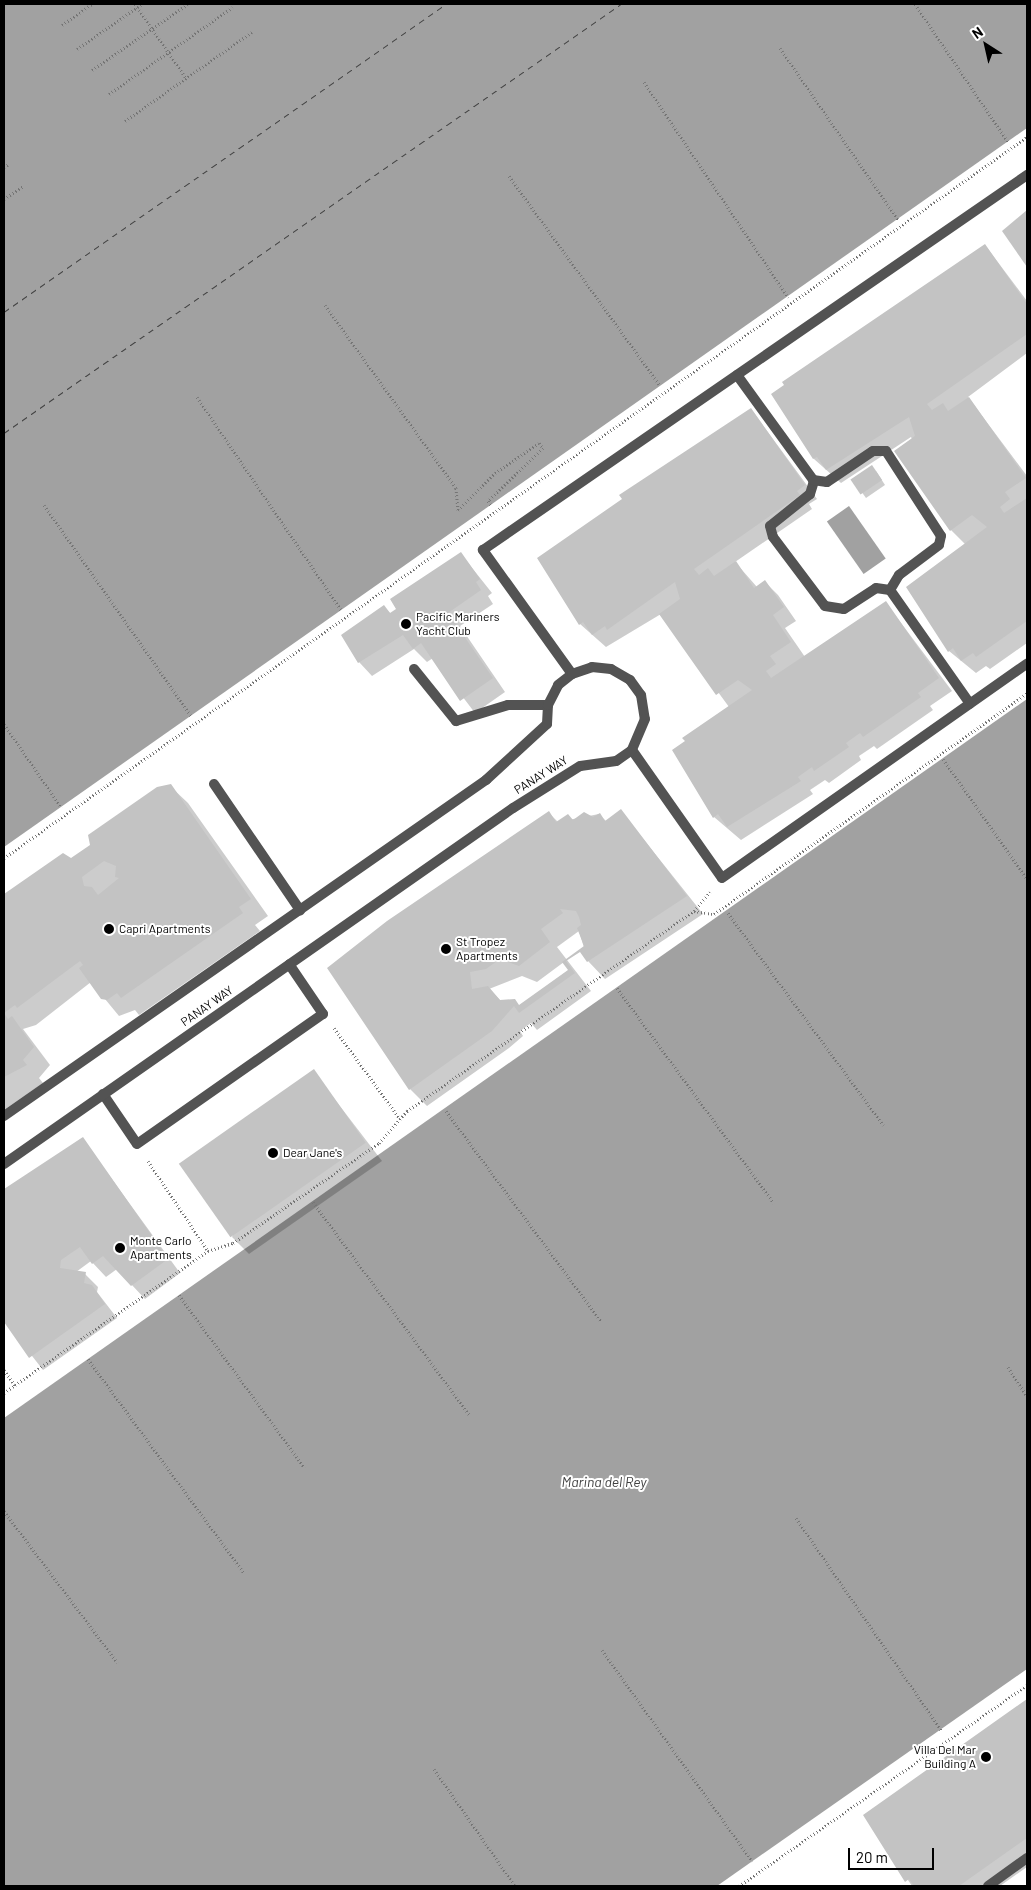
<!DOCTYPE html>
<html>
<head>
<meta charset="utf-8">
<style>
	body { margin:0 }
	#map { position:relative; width:1031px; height:1890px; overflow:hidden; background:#fff; font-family:Barlow,sans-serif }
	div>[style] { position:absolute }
	.water>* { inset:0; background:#a1a1a1; transform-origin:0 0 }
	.shadow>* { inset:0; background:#0003 }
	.ferry>* { height:1px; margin-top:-0.5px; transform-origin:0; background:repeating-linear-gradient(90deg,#424242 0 6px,transparent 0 11px) }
	.building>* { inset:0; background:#c3c3c3; transform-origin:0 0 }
	.path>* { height:3px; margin-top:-1.5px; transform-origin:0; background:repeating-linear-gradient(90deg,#757575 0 1px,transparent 0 3.5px) }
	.service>* { height:10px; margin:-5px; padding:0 5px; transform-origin:5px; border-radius:5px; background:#535353 }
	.minor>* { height:10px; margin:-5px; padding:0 5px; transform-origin:5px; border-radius:5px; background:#535353 }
	.dots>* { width:14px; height:14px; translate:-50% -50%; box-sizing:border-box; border:2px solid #fff; border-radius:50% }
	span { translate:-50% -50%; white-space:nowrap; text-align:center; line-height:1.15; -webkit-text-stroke:4px #fff; paint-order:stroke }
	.poi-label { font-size:12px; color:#000 }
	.left { translate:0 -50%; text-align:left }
	.right { translate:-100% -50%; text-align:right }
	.street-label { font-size:12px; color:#000 }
	.water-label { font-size:14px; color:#424242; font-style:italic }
	.frame { position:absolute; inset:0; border:5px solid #000; pointer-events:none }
	.north { position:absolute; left:961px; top:20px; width:50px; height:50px; -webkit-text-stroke:4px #fff; paint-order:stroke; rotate:325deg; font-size:14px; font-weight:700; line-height:20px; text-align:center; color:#000 }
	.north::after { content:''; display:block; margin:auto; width:18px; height:22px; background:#000; clip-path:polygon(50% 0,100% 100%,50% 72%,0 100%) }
	.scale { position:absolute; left:848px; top:1848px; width:86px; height:22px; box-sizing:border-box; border:2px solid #000; border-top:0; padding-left:6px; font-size:15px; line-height:18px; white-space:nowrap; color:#000; -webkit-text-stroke:4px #fff; paint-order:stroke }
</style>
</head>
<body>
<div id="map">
	<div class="water">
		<div style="clip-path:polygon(4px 4px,1027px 4px,1027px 128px,4px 847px)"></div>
		<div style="left:849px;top:506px;width:64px;height:27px;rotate:55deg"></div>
		<div style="clip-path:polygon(1027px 699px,1027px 1669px,717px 1886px,4px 1886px,4px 1418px)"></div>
	</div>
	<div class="shadow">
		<div style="clip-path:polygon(985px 245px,1027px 301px,1027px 353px,968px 397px,1027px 476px,1027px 643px,990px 669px,986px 666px,976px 673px,949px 651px,965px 544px,951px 530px,911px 437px,841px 483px,814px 459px,773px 395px)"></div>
		<div style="clip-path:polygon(751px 409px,817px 499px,809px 504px,812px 509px,735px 562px,757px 587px,765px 582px,778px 595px,796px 621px,785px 628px,805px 657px,886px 603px,952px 691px,930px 706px,933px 710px,877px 749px,874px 746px,859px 756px,861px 760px,829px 783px,825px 780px,810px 790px,813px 794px,741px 840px,714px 817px,729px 707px,661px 614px,606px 647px,580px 624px,539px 559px)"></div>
		<div style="clip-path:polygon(876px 471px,885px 485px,866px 498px,853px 480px)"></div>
		<div style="clip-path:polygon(461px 554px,492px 593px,488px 596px,493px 604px,460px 626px,505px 692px,475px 713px,433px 658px,427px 662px,414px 649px,372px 676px,359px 662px,384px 607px,391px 614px)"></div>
		<div style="clip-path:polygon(170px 786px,188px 803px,268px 916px,255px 925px,260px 931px,139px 1015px,135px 1010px,119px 1016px,91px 982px,36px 1025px,23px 1029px,50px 1065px,39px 1078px,43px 1083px,4px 1110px,4px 896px,63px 854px,71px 860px)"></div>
		<div style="clip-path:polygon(evenodd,621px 811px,703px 914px,605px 979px,588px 961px,579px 931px,557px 947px,591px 991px,537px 1030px,531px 1023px,520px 1031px,523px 1036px,509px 1048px,427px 1106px,410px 1089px,549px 813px,558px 822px,599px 814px,606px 821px,621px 811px,564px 962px,569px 970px,519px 1006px,501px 1001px,489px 989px,522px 976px,537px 982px,564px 962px)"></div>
		<div style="clip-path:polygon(313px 1071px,382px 1161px,249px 1254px,232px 1237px)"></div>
		<div style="clip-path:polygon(82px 1138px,180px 1273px,145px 1299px,117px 1269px,106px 1277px,91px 1261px,76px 1272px,85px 1274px,98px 1287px,97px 1292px,117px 1318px,43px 1370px,4px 1320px,4px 1193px)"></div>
		<div style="clip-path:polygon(1027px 1701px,1027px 1867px,1000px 1886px,912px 1886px,864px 1815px)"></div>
	</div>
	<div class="ferry">
		<div style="left:4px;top:312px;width:539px;rotate:-34.87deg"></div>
		<div style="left:4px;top:433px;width:751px;rotate:-34.81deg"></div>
	</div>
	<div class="building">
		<div style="clip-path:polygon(1027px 210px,1027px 267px,1002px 231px)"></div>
		<div style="clip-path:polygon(985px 244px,1027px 304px,1027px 334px,927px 404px,932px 410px,943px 403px,948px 411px,969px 397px,1026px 478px,1005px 492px,1010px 499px,1000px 507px,1004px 513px,1027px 498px,1027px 621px,976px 657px,973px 653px,961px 661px,953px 648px,948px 652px,906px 587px,987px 527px,972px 515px,950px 531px,894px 451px,915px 436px,909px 417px,826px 470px,817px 457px,813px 459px,771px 394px,784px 385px,782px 382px)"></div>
		<div style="clip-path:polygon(751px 408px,805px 485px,797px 491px,800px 495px,694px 569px,699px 575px,708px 568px,714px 576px,736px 561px,754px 588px,765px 580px,784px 607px,773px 615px,791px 642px,770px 656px,776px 664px,766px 671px,771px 678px,886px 601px,939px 678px,918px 693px,921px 697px,863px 737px,860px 733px,846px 743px,849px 747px,814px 771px,812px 767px,798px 777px,801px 781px,727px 827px,718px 814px,713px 818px,672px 750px,685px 741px,682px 738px,752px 690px,738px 680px,716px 695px,659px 614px,680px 599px,675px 582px,607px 630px,605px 626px,592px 635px,583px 622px,579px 625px,537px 558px,622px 499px,619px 495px)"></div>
		<div style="left:872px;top:465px;width:18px;height:26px;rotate:56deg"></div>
		<div style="clip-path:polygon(461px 552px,480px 579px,476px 582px,481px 590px,448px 613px,493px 678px,460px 701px,421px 643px,413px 649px,403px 635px,358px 663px,341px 635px,384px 605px,390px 613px,396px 609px,390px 599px)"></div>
		<div style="clip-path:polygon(evenodd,171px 784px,251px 899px,239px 907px,243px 913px,121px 998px,117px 993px,107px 1000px,101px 999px,79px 968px,83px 965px,80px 961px,17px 1008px,15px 1005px,4px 1013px,8px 1019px,12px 1016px,34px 1047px,23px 1060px,27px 1065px,4px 1077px,4px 894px,63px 853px,71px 858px,90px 845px,88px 835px,157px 787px,171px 784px,104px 861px,116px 866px,115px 877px,119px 878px,98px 895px,92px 887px,84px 886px,82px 877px,104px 861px)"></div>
		<div style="clip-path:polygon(evenodd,621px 809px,687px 896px,587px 962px,580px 952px,566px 961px,575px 973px,519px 1013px,514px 1006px,492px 1031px,409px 1090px,327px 968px,387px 921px,549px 811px,556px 822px,568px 814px,573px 820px,584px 812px,593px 817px,600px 813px,605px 821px,621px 809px,560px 909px,576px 911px,579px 917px,581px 925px,577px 928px,584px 946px,562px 962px,568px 970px,519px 1005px,515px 999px,500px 1000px,488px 986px,472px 989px,470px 972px,486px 969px,500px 959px,519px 966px,550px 942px,541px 929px,563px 913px,560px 909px)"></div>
		<div style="left:314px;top:1069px;width:90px;height:165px;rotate:55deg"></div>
		<div style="clip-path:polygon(83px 1137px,168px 1259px,131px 1286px,103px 1256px,92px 1264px,80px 1247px,61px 1260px,60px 1268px,86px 1272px,84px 1283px,92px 1285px,105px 1304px,29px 1358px,4px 1322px,4px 1189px)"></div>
		<div style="clip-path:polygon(1027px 1699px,1027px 1838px,959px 1886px,914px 1886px,909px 1879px,905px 1882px,863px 1815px)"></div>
	</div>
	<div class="path">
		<div style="left:135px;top:4px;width:90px;rotate:55.4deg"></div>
		<div style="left:915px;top:4px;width:166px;rotate:56deg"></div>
		<div style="left:62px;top:25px;width:37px;rotate:-35deg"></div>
		<div style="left:780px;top:48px;width:209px;rotate:55.5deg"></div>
		<div style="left:77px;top:49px;width:79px;rotate:-34.7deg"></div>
		<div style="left:92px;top:70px;width:116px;rotate:-34.5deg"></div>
		<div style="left:644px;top:82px;width:259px;rotate:56.2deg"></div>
		<div style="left:109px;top:94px;width:151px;rotate:-35.1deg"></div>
		<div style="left:125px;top:121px;width:155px;rotate:-35deg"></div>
		<div style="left:4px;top:167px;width:6px;rotate:-31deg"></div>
		<div style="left:509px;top:176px;width:258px;rotate:54.2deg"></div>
		<div style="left:4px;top:199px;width:23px;rotate:-34deg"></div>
		<div style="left:325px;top:305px;width:225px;rotate:54.4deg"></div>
		<div style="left:456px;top:488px;width:22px;rotate:85deg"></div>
		<div style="left:458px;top:510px;width:52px;rotate:-45deg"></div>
		<div style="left:495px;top:473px;width:53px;rotate:-34.3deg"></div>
		<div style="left:539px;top:443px;width:6px;rotate:51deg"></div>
		<div style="left:543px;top:448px;width:76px;rotate:136.1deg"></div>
		<div style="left:488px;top:501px;width:5px;rotate:53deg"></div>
		<div style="left:197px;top:397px;width:258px;rotate:55.9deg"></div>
		<div style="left:44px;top:505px;width:257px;rotate:55.1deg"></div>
		<div style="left:4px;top:724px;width:101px;rotate:55.5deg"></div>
		<div style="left:943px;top:759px;width:146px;rotate:55deg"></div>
		<div style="left:4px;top:858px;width:1252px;rotate:-35.18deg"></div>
		<div style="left:694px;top:911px;width:20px;rotate:9deg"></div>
		<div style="left:714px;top:914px;width:383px;rotate:-35.2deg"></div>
		<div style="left:728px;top:913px;width:263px;rotate:53.8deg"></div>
		<div style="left:617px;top:988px;width:266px;rotate:53.9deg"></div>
		<div style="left:334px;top:1028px;width:112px;rotate:54deg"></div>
		<div style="left:446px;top:1111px;width:261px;rotate:53.6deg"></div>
		<div style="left:148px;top:1161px;width:108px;rotate:56.3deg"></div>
		<div style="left:313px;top:1202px;width:265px;rotate:53.7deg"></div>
		<div style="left:179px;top:1295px;width:213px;rotate:54deg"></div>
		<div style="left:88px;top:1359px;width:265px;rotate:53.9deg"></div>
		<div style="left:1008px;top:1367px;width:35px;rotate:57deg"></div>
		<div style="left:4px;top:1370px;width:19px;rotate:54deg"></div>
		<div style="left:15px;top:1385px;width:235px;rotate:-34.8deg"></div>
		<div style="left:208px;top:1251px;width:26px;rotate:-18deg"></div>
		<div style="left:233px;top:1243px;width:177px;rotate:-34.4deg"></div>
		<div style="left:379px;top:1143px;width:43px;rotate:-48.8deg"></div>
		<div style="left:407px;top:1111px;width:350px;rotate:-34.9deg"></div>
		<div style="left:694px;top:911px;width:25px;rotate:-50deg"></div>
		<div style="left:4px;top:1393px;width:14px;rotate:-36deg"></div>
		<div style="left:4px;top:1511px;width:189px;rotate:53.2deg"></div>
		<div style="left:796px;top:1518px;width:257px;rotate:55.6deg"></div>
		<div style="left:602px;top:1650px;width:259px;rotate:54.6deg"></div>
		<div style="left:434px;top:1769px;width:142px;rotate:55.3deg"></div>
		<div style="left:739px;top:1886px;width:351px;rotate:-34.9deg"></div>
	</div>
	<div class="service">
		<div style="left:737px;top:375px;width:131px;rotate:54deg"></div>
		<div style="left:814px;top:481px;width:14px;rotate:107deg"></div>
		<div style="left:810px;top:494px;width:51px;rotate:141.3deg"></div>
		<div style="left:770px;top:526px;width:11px;rotate:75deg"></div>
		<div style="left:773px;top:537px;width:86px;rotate:53deg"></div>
		<div style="left:825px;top:606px;width:19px;rotate:9deg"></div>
		<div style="left:844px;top:609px;width:38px;rotate:-33deg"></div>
		<div style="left:876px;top:588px;width:14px;rotate:8deg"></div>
		<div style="left:890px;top:590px;width:139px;rotate:54.9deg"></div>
		<div style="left:813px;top:480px;width:14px;rotate:8deg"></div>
		<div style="left:827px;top:482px;width:55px;rotate:-34deg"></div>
		<div style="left:873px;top:451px;width:13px"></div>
		<div style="left:886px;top:451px;width:101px;rotate:57.1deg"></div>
		<div style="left:941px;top:536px;width:9px;rotate:103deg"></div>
		<div style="left:939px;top:545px;width:50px;rotate:143.1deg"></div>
		<div style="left:899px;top:575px;width:17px;rotate:121deg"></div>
		<div style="left:414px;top:669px;width:67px;rotate:51.1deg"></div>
		<div style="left:456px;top:721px;width:54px;rotate:-17.1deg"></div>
		<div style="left:508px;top:705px;width:40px"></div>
		<div style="left:572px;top:674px;width:153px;rotate:-125.7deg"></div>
		<div style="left:483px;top:550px;width:661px;rotate:-34.58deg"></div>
		<div style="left:632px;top:750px;width:156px;rotate:54.9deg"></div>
		<div style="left:722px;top:878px;width:373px;rotate:-35.1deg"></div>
		<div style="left:214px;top:784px;width:153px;rotate:55.7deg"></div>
		<div style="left:103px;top:1094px;width:60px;rotate:55.8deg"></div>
		<div style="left:137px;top:1144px;width:227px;rotate:-35deg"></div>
		<div style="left:323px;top:1014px;width:60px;rotate:-124.2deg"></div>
		<div style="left:988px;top:1886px;width:48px;rotate:-35.7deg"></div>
	</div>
	<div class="minor">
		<div style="left:4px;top:1116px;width:588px;rotate:-34.88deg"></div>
		<div style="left:486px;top:780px;width:83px;rotate:-42.6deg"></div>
		<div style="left:547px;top:724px;width:19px;rotate:-87deg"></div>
		<div style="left:548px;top:705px;width:22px;rotate:-63deg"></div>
		<div style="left:558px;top:685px;width:18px;rotate:-38deg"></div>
		<div style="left:572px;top:674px;width:21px;rotate:-19deg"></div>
		<div style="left:592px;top:667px;width:19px;rotate:6deg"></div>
		<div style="left:611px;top:669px;width:22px;rotate:30deg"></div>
		<div style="left:630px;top:680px;width:19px;rotate:54deg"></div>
		<div style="left:641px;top:695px;width:24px;rotate:81deg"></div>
		<div style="left:645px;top:719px;width:34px;rotate:113deg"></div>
		<div style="left:632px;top:750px;width:19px;rotate:145deg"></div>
		<div style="left:616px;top:761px;width:36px;rotate:172deg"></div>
		<div style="left:580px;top:766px;width:79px;rotate:147.9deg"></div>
		<div style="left:513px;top:808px;width:621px;rotate:145.03deg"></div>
	</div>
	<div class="dots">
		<div style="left:406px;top:624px;background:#000"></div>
		<div style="left:109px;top:929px;background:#000"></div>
		<div style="left:446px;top:949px;background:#000"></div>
		<div style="left:273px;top:1153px;background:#000"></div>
		<div style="left:120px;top:1248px;background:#000"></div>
		<div style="left:986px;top:1757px;background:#000"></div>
	</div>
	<div class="poi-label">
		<span class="left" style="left:416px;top:624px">Pacific Mariners<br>Yacht Club</span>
		<span class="left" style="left:119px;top:929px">Capri Apartments</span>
		<span class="left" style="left:456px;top:949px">St Tropez<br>Apartments</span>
		<span class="left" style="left:283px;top:1153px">Dear Jane's</span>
		<span class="left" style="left:130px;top:1248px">Monte Carlo<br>Apartments</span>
		<span class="right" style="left:976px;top:1757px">Villa Del Mar<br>Building A</span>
	</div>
	<div class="street-label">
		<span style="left:541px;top:775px;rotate:-32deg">PANAY WAY</span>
		<span style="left:207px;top:1006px;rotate:-35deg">PANAY WAY</span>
	</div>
	<div class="water-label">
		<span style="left:604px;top:1482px">Marina del Rey</span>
	</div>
	<div class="frame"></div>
	<div class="north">N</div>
	<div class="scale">20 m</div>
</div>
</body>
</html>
